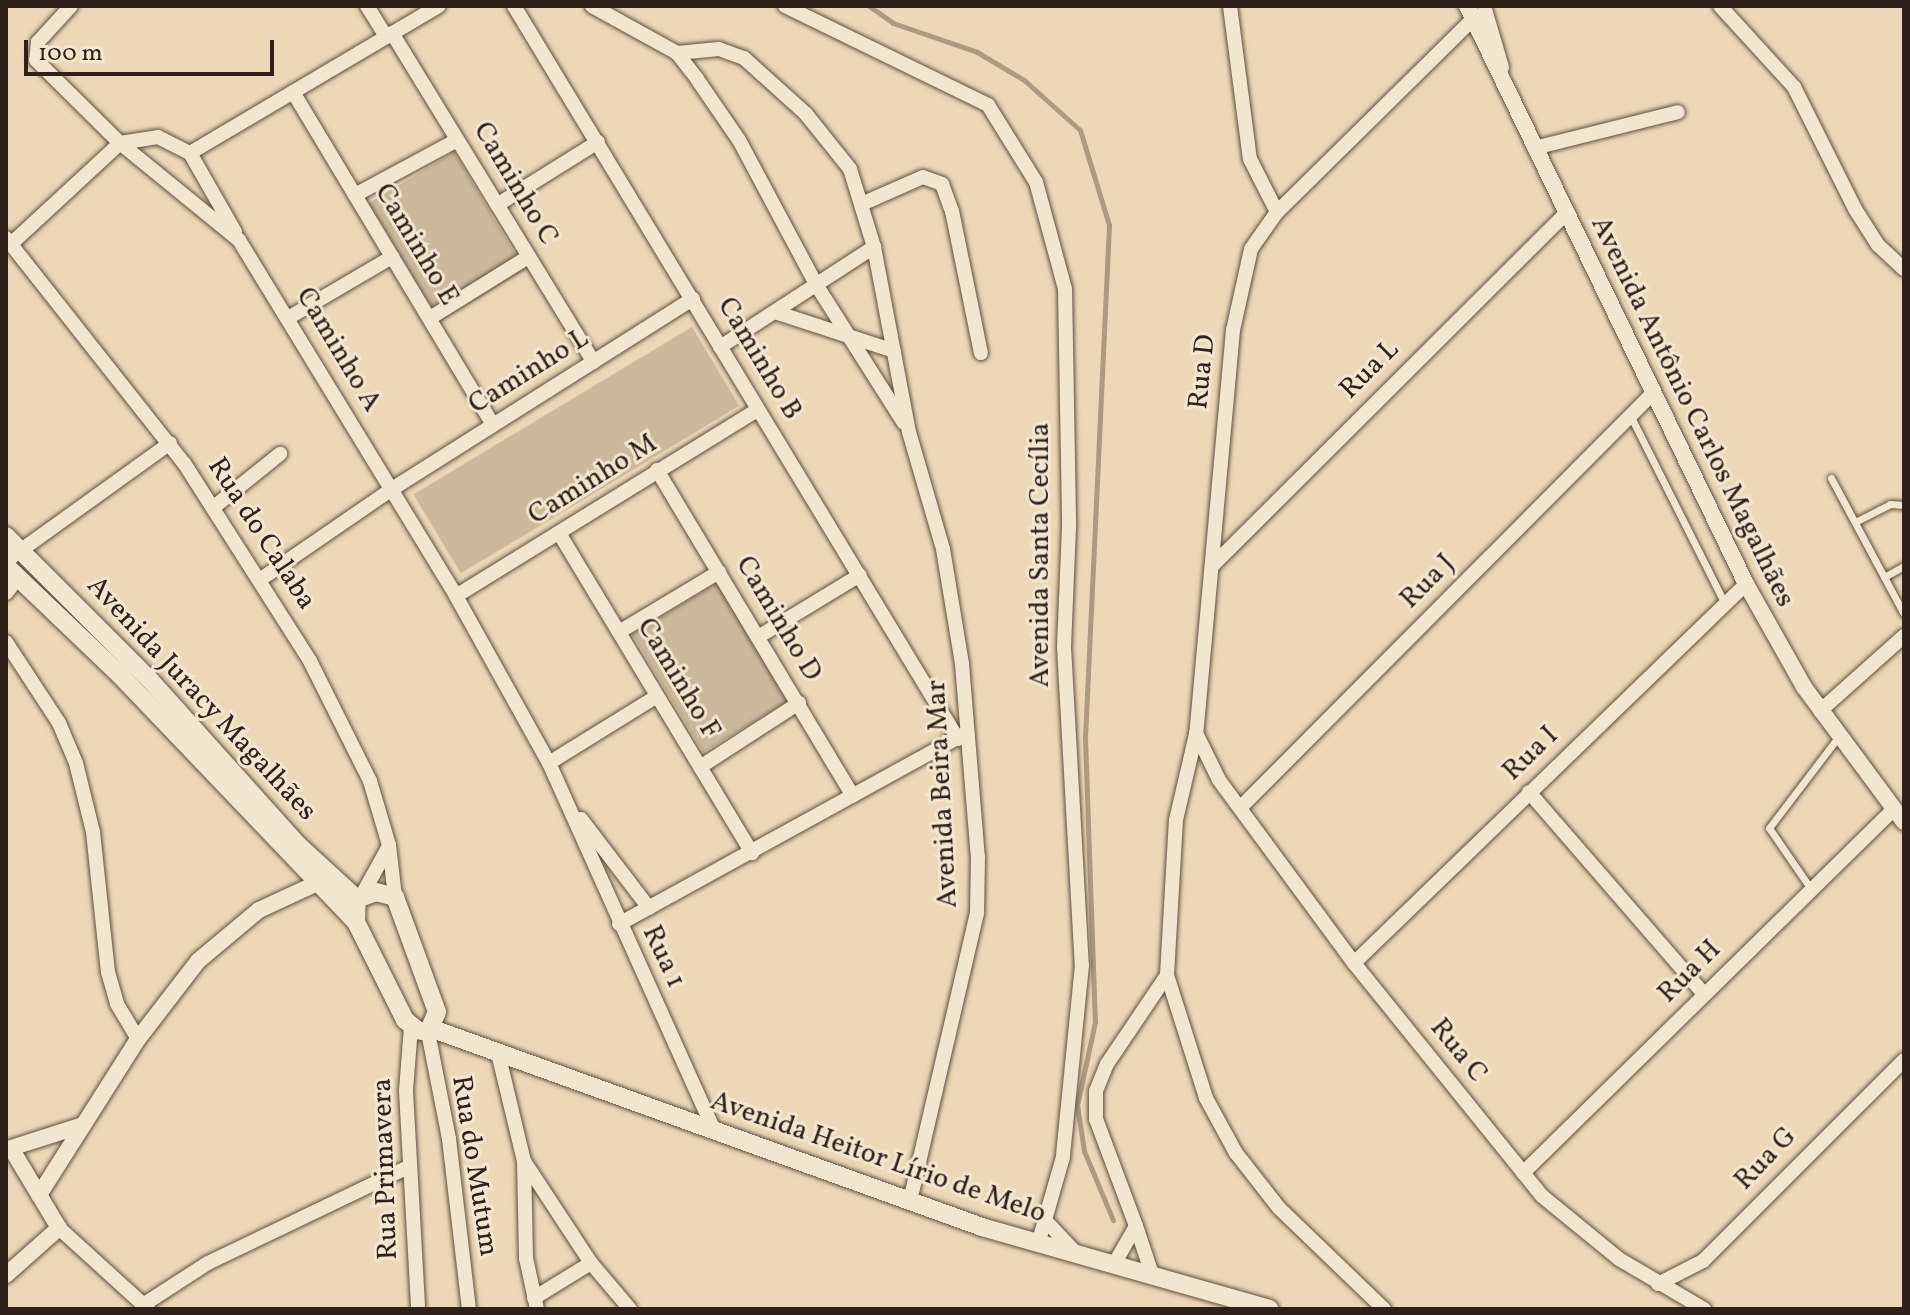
<!DOCTYPE html>
<html>
<head>
<meta charset="utf-8">
<style>
	body { margin:0 }
	#map { position:relative; width:1910px; height:1315px; overflow:hidden; background:#ecd8b6; font-family:Vollkorn,serif }
	div>[style] { position:absolute }
	.green>* { inset:0; background:#ccb99b; transform-origin:0 0 }
	.stream>* { height:5px; margin:-2.5px; padding:0 2.5px; transform-origin:2.5px; border-radius:2.5px; background:#ac9a81 }
	.roads { filter:drop-shadow(0 0 2px #5e4f41) drop-shadow(0 0 2px #5e4f41) }
	.service>* { height:7px; margin:-3.5px; padding:0 3.5px; transform-origin:3.5px; border-radius:3.5px; background:#f3e6d0 }
	.minor>* { height:14px; margin:-7px; padding:0 7px; transform-origin:7px; border-radius:7px; background:#f3e6d0 }
	.tertiary>* { height:16px; margin:-8px; padding:0 8px; transform-origin:8px; border-radius:8px; background:#f3e6d0 }
	.secondary>* { height:18px; margin:-9px; padding:0 9px; transform-origin:9px; border-radius:9px; background:#f3e6d0 }
	span { translate:-50% -50%; white-space:nowrap; text-align:center; line-height:1.15; -webkit-text-stroke:6px #f3e6d0; paint-order:stroke }
	.street-label { font-size:28px; color:#2f211a }
	.frame { position:absolute; inset:0; border:8px solid #2f211a; pointer-events:none }
	.scale { position:absolute; left:24px; top:40px; width:250px; height:36px; box-sizing:border-box; border:4px solid #2f211a; border-top:0; padding-left:10px; font-size:24px; line-height:28px; white-space:nowrap; color:#2f211a; -webkit-text-stroke:6px #f3e6d0; paint-order:stroke }
</style>
</head>
<body>
<div id="map">
	<div class="green">
		<div style="left:454px;top:152px;width:138px;height:99px;rotate:59deg"></div>
		<div style="left:692px;top:327px;width:92px;height:325px;rotate:59deg"></div>
		<div style="left:717px;top:583px;width:138px;height:99px;rotate:59deg"></div>
	</div>
	<div class="stream">
		<div style="left:869px;top:6px;width:29px;rotate:35deg"></div>
		<div style="left:893px;top:23px;width:89px;rotate:19deg"></div>
		<div style="left:977px;top:52px;width:55px;rotate:30.8deg"></div>
		<div style="left:1024px;top:80px;width:75px;rotate:41.8deg"></div>
		<div style="left:1080px;top:130px;width:99px;rotate:73deg"></div>
		<div style="left:1109px;top:225px;width:514px;rotate:92.68deg"></div>
		<div style="left:1085px;top:738px;width:284px;rotate:88deg"></div>
		<div style="left:1095px;top:1022px;width:85px;rotate:102.2deg"></div>
		<div style="left:1077px;top:1105px;width:47px;rotate:81.3deg"></div>
		<div style="left:1084px;top:1151px;width:75px;rotate:67.2deg"></div>
	</div>
	<div class="roads">
		<div class="service">
			<div style="left:1631px;top:417px;width:209px;rotate:63.3deg"></div>
			<div style="left:1831px;top:478px;width:154px;rotate:61.8deg"></div>
			<div style="left:1855px;top:522px;width:39px;rotate:-27deg"></div>
			<div style="left:1890px;top:504px;width:14px;rotate:4deg"></div>
			<div style="left:1884px;top:577px;width:23px;rotate:-29deg"></div>
			<div style="left:1811px;top:889px;width:74px;rotate:-124.5deg"></div>
			<div style="left:1769px;top:828px;width:116px;rotate:-52.7deg"></div>
		</div>
		<div class="minor">
			<div style="left:71px;top:6px;width:49px;rotate:132.5deg"></div>
			<div style="left:38px;top:42px;width:18px;rotate:96deg"></div>
			<div style="left:36px;top:60px;width:118px;rotate:44.7deg"></div>
			<div style="left:120px;top:143px;width:154px;rotate:39.2deg"></div>
			<div style="left:239px;top:240px;width:417px;rotate:58.6deg"></div>
			<div style="left:456px;top:596px;width:191px;rotate:60.9deg"></div>
			<div style="left:549px;top:763px;width:405px;rotate:65.8deg"></div>
			<div style="left:367px;top:6px;width:36px;rotate:58deg"></div>
			<div style="left:514px;top:6px;width:857px;rotate:58.8deg"></div>
			<div style="left:592px;top:6px;width:97px;rotate:28.9deg"></div>
			<div style="left:677px;top:53px;width:33px;rotate:52deg"></div>
			<div style="left:697px;top:79px;width:74px;rotate:55.5deg"></div>
			<div style="left:739px;top:140px;width:166px;rotate:61.9deg"></div>
			<div style="left:817px;top:286px;width:162px;rotate:57.6deg"></div>
			<div style="left:785px;top:6px;width:226px;rotate:26deg"></div>
			<div style="left:988px;top:105px;width:91px;rotate:58.1deg"></div>
			<div style="left:1036px;top:182px;width:111px;rotate:74.8deg"></div>
			<div style="left:1065px;top:289px;width:238px;rotate:89deg"></div>
			<div style="left:1069px;top:527px;width:120px;rotate:92.4deg"></div>
			<div style="left:1064px;top:647px;width:319px;rotate:86.8deg"></div>
			<div style="left:1082px;top:965px;width:193px;rotate:95.7deg"></div>
			<div style="left:1063px;top:1157px;width:91px;rotate:106deg"></div>
			<div style="left:1230px;top:6px;width:154px;rotate:82.6deg"></div>
			<div style="left:1250px;top:159px;width:59px;rotate:63deg"></div>
			<div style="left:1484px;top:6px;width:64px;rotate:73.6deg"></div>
			<div style="left:1720px;top:6px;width:110px;rotate:47.6deg"></div>
			<div style="left:1794px;top:87px;width:136px;rotate:63.4deg"></div>
			<div style="left:1855px;top:209px;width:43px;rotate:57.4deg"></div>
			<div style="left:1878px;top:245px;width:35px;rotate:43deg"></div>
			<div style="left:1473px;top:19px;width:275px;rotate:135.4deg"></div>
			<div style="left:1277px;top:212px;width:45px;rotate:125.1deg"></div>
			<div style="left:1251px;top:249px;width:83px;rotate:102.5deg"></div>
			<div style="left:1233px;top:330px;width:405px;rotate:95.2deg"></div>
			<div style="left:1196px;top:733px;width:52px;rotate:63.9deg"></div>
			<div style="left:1219px;top:780px;width:227px;rotate:53.6deg"></div>
			<div style="left:1354px;top:963px;width:299px;rotate:51.1deg"></div>
			<div style="left:1542px;top:1196px;width:99px;rotate:39.3deg"></div>
			<div style="left:1619px;top:1259px;width:99px;rotate:30.5deg"></div>
			<div style="left:392px;top:33px;width:386px;rotate:58.5deg"></div>
			<div style="left:677px;top:53px;width:42px;rotate:-5.4deg"></div>
			<div style="left:719px;top:49px;width:27px;rotate:20deg"></div>
			<div style="left:744px;top:58px;width:84px;rotate:42.1deg"></div>
			<div style="left:806px;top:114px;width:70px;rotate:51.3deg"></div>
			<div style="left:850px;top:169px;width:82px;rotate:72.9deg"></div>
			<div style="left:874px;top:247px;width:188px;rotate:79.3deg"></div>
			<div style="left:909px;top:432px;width:122px;rotate:73.8deg"></div>
			<div style="left:943px;top:549px;width:117px;rotate:80.6deg"></div>
			<div style="left:962px;top:664px;width:194px;rotate:85.3deg"></div>
			<div style="left:978px;top:857px;width:56px;rotate:91deg"></div>
			<div style="left:977px;top:913px;width:295px;rotate:103.1deg"></div>
			<div style="left:293px;top:92px;width:388px;rotate:59deg"></div>
			<div style="left:1538px;top:147px;width:144px;rotate:-14deg"></div>
			<div style="left:190px;top:153px;width:289px;rotate:-30.6deg"></div>
			<div style="left:355px;top:195px;width:116px;rotate:-28.3deg"></div>
			<div style="left:864px;top:203px;width:64px;rotate:-23.8deg"></div>
			<div style="left:923px;top:177px;width:20px;rotate:20deg"></div>
			<div style="left:942px;top:184px;width:29px;rotate:70deg"></div>
			<div style="left:952px;top:211px;width:145px;rotate:78.5deg"></div>
			<div style="left:497px;top:205px;width:119px;rotate:-32deg"></div>
			<div style="left:6px;top:238px;width:287px;rotate:51.7deg"></div>
			<div style="left:184px;top:463px;width:235px;rotate:57.5deg"></div>
			<div style="left:310px;top:661px;width:134px;rotate:63.4deg"></div>
			<div style="left:370px;top:781px;width:67px;rotate:73.5deg"></div>
			<div style="left:389px;top:845px;width:52px;rotate:83.4deg"></div>
			<div style="left:11px;top:244px;width:149px;rotate:-42.8deg"></div>
			<div style="left:120px;top:143px;width:38px;rotate:-9deg"></div>
			<div style="left:158px;top:137px;width:36px;rotate:27deg"></div>
			<div style="left:190px;top:153px;width:91px;rotate:60.3deg"></div>
			<div style="left:775px;top:312px;width:125px;rotate:18.1deg"></div>
			<div style="left:288px;top:318px;width:121px;rotate:-30.4deg"></div>
			<div style="left:430px;top:318px;width:115px;rotate:-31.9deg"></div>
			<div style="left:720px;top:347px;width:184px;rotate:-33deg"></div>
			<div style="left:657px;top:470px;width:380px;rotate:59deg"></div>
			<div style="left:214px;top:507px;width:85px;rotate:-38.8deg"></div>
			<div style="left:559px;top:533px;width:374px;rotate:58.9deg"></div>
			<div style="left:6px;top:561px;width:202px;rotate:-35.7deg"></div>
			<div style="left:1214px;top:564px;width:496px;rotate:-44.9deg"></div>
			<div style="left:261px;top:579px;width:159px;rotate:-34.5deg"></div>
			<div style="left:392px;top:489px;width:356px;rotate:-32.3deg"></div>
			<div style="left:6px;top:593px;width:19px;rotate:-51deg"></div>
			<div style="left:456px;top:596px;width:354px;rotate:-31.7deg"></div>
			<div style="left:619px;top:632px;width:117px;rotate:-31deg"></div>
			<div style="left:758px;top:637px;width:119px;rotate:-31.3deg"></div>
			<div style="left:6px;top:642px;width:97px;rotate:56.8deg"></div>
			<div style="left:59px;top:723px;width:43px;rotate:67deg"></div>
			<div style="left:76px;top:763px;width:71px;rotate:76.2deg"></div>
			<div style="left:93px;top:832px;width:141px;rotate:83.9deg"></div>
			<div style="left:108px;top:972px;width:33px;rotate:74deg"></div>
			<div style="left:117px;top:1004px;width:41px;rotate:59deg"></div>
			<div style="left:1820px;top:711px;width:113px;rotate:-41.8deg"></div>
			<div style="left:549px;top:763px;width:127px;rotate:-31.8deg"></div>
			<div style="left:700px;top:767px;width:118px;rotate:-32.9deg"></div>
			<div style="left:1529px;top:792px;width:267px;rotate:49.1deg"></div>
			<div style="left:1241px;top:807px;width:583px;rotate:-45.14deg"></div>
			<div style="left:581px;top:819px;width:112px;rotate:52.6deg"></div>
			<div style="left:362px;top:895px;width:56px;rotate:-61.1deg"></div>
			<div style="left:619px;top:924px;width:395px;rotate:-28.8deg"></div>
			<div style="left:1354px;top:963px;width:545px;rotate:-44.03deg"></div>
			<div style="left:1167px;top:975px;width:129px;rotate:72.4deg"></div>
			<div style="left:1206px;top:1098px;width:63px;rotate:61.4deg"></div>
			<div style="left:1236px;top:1153px;width:70px;rotate:52deg"></div>
			<div style="left:1279px;top:1208px;width:146px;rotate:43.9deg"></div>
			<div style="left:411px;top:1027px;width:64px;rotate:94.5deg"></div>
			<div style="left:406px;top:1091px;width:218px;rotate:86.8deg"></div>
			<div style="left:428px;top:1032px;width:109px;rotate:78.9deg"></div>
			<div style="left:449px;top:1139px;width:171px;rotate:83.3deg"></div>
			<div style="left:498px;top:1053px;width:111px;rotate:76.5deg"></div>
			<div style="left:524px;top:1161px;width:122px;rotate:56.7deg"></div>
			<div style="left:591px;top:1263px;width:60px;rotate:49.7deg"></div>
			<div style="left:524px;top:1161px;width:97px;rotate:88.8deg"></div>
			<div style="left:526px;top:1258px;width:52px;rotate:77.8deg"></div>
			<div style="left:1523px;top:1173px;width:520px;rotate:-44.45deg"></div>
			<div style="left:1044px;top:1219px;width:48px;rotate:46.7deg"></div>
			<div style="left:1136px;top:1226px;width:51px;rotate:71.6deg"></div>
			<div style="left:59px;top:1228px;width:120px;rotate:42.3deg"></div>
			<div style="left:1113px;top:1266px;width:46px;rotate:-60.1deg"></div>
			<div style="left:1136px;top:1226px;width:114px;rotate:-110.5deg"></div>
			<div style="left:1096px;top:1119px;width:28px;rotate:-90deg"></div>
			<div style="left:1096px;top:1091px;width:29px;rotate:-68deg"></div>
			<div style="left:1107px;top:1064px;width:107px;rotate:-56deg"></div>
			<div style="left:1167px;top:975px;width:155px;rotate:-86.7deg"></div>
			<div style="left:1176px;top:820px;width:88px;rotate:-76.9deg"></div>
			<div style="left:1658px;top:1284px;width:51px;rotate:-27.1deg"></div>
			<div style="left:1703px;top:1261px;width:284px;rotate:-45deg"></div>
			<div style="left:534px;top:1298px;width:67px;rotate:-31.6deg"></div>
			<div style="left:143px;top:1305px;width:77px;rotate:-32.9deg"></div>
			<div style="left:208px;top:1263px;width:222px;rotate:-25.6deg"></div>
		</div>
		<div class="tertiary">
			<div style="left:1467px;top:6px;width:642px;rotate:64.23deg"></div>
			<div style="left:1746px;top:584px;width:118px;rotate:60.6deg"></div>
			<div style="left:1804px;top:687px;width:168px;rotate:53.5deg"></div>
			<div style="left:39px;top:1195px;width:185px;rotate:-57.6deg"></div>
			<div style="left:138px;top:1039px;width:98px;rotate:-52.4deg"></div>
			<div style="left:198px;top:961px;width:80px;rotate:-39.9deg"></div>
			<div style="left:259px;top:910px;width:62px;rotate:-24.9deg"></div>
			<div style="left:6px;top:1275px;width:71px;rotate:-41.6deg"></div>
			<div style="left:59px;top:1228px;width:93px;rotate:-121deg"></div>
			<div style="left:11px;top:1148px;width:76px;rotate:-17.7deg"></div>
		</div>
		<div class="secondary">
			<div style="left:6px;top:536px;width:202px;rotate:45deg"></div>
			<div style="left:149px;top:679px;width:223px;rotate:48.1deg"></div>
			<div style="left:298px;top:845px;width:80px;rotate:42.5deg"></div>
			<div style="left:6px;top:566px;width:158px;rotate:43.7deg"></div>
			<div style="left:120px;top:675px;width:342px;rotate:46.3deg"></div>
			<div style="left:376px;top:892px;width:20px;rotate:15deg"></div>
			<div style="left:395px;top:897px;width:122px;rotate:69.9deg"></div>
			<div style="left:437px;top:1012px;width:22px;rotate:114deg"></div>
			<div style="left:428px;top:1032px;width:11px;rotate:-170deg"></div>
			<div style="left:417px;top:1030px;width:16px;rotate:-140deg"></div>
			<div style="left:405px;top:1020px;width:110px;rotate:-116.6deg"></div>
			<div style="left:356px;top:922px;width:23px;rotate:-88deg"></div>
			<div style="left:357px;top:899px;width:20px;rotate:-20deg"></div>
			<div style="left:433px;top:1029px;width:584px;rotate:19.83deg"></div>
			<div style="left:982px;top:1227px;width:299px;rotate:15.9deg"></div>
		</div>
	</div>
	<div class="street-label">
		<span style="left:515px;top:184px;rotate:59deg">Caminho C</span>
		<span style="left:416px;top:245px;rotate:59deg">Caminho E</span>
		<span style="left:338px;top:350px;rotate:59deg">Caminho A</span>
		<span style="left:759px;top:359px;rotate:59deg">Caminho B</span>
		<span style="left:1370px;top:370px;rotate:-45deg">Rua L</span>
		<span style="left:529px;top:372px;rotate:-32deg">Caminho L</span>
		<span style="left:1203px;top:372px;rotate:-84deg">Rua D</span>
		<span style="left:1692px;top:412px;rotate:64deg">Avenida Antônio Carlos Magalhães</span>
		<span style="left:593px;top:480px;rotate:-32deg">Caminho M</span>
		<span style="left:261px;top:534px;rotate:57deg">Rua do Calaba</span>
		<span style="left:1041px;top:555px;rotate:-90deg">Avenida Santa Cecília</span>
		<span style="left:1428px;top:582px;rotate:-45deg">Rua J</span>
		<span style="left:778px;top:619px;rotate:59deg">Caminho D</span>
		<span style="left:678px;top:679px;rotate:59deg">Caminho F</span>
		<span style="left:201px;top:699px;rotate:47deg">Avenida Juracy Magalhães</span>
		<span style="left:1531px;top:754px;rotate:-44deg">Rua I</span>
		<span style="left:943px;top:794px;rotate:-93deg">Avenida Beira Mar</span>
		<span style="left:663px;top:957px;rotate:65deg">Rua 1</span>
		<span style="left:1690px;top:972px;rotate:-45deg">Rua H</span>
		<span style="left:1458px;top:1051px;rotate:51deg">Rua C</span>
		<span style="left:878px;top:1158px;rotate:19deg">Avenida Heitor Lírio de Melo</span>
		<span style="left:1766px;top:1159px;rotate:-46deg">Rua G</span>
		<span style="left:474px;top:1166px;rotate:81deg">Rua do Mutum</span>
		<span style="left:386px;top:1169px;rotate:-92deg">Rua Primavera</span>
	</div>
	<div class="frame"></div>
	<div class="scale">100 m</div>
</div>
</body>
</html>
